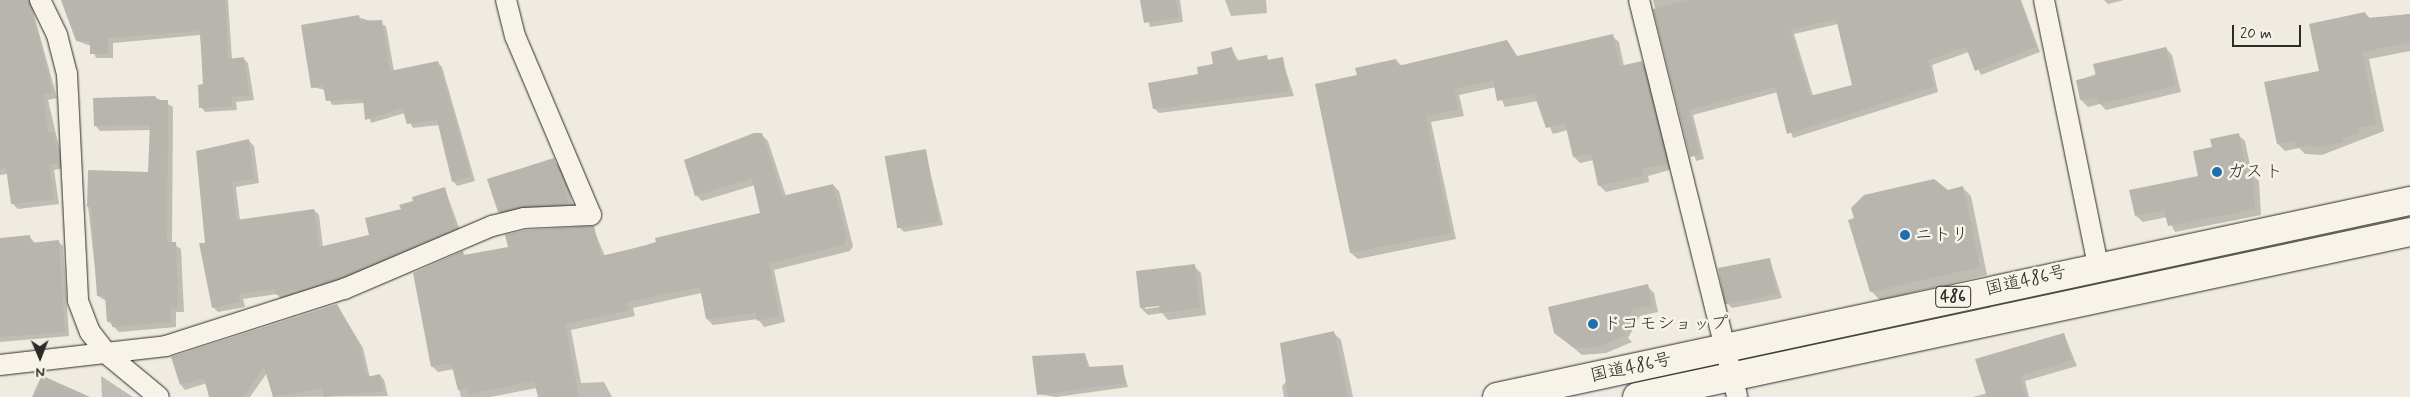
<!DOCTYPE html>
<html>
<head>
<meta charset="utf-8">
<style>
	body { margin:0 }
	#map { position:relative; width:2410px; height:397px; overflow:hidden; background:#efebe0; font-family:Mynerve,"Klee One",sans-serif }
	div>[style] { position:absolute }
	.shadow>* { inset:0; background:#0003 }
	.building>* { inset:0; background:#b8b5ae; transform-origin:0 0 }
	.roads { filter:drop-shadow(0 0 1px #2b2b2b) drop-shadow(0 0 1px #2b2b2b) }
	.minor>* { height:20px; margin:-10px; padding:0 10px; transform-origin:10px; border-radius:10px; background:#f7f3e8 }
	.trunk>* { height:28px; margin:-14px; padding:0 14px; transform-origin:14px; border-radius:14px; background:#f7f3e8 }
	.dots>* { width:14px; height:14px; translate:-50% -50%; box-sizing:border-box; border:2px solid #f7f3e8; border-radius:50% }
	span { translate:-50% -50%; white-space:nowrap; text-align:center; line-height:1.15; -webkit-text-stroke:5px #f7f3e8; paint-order:stroke }
	.shield-label span { padding:1px 4px; background:#f7f3e8; border:1px solid; border-radius:4px; -webkit-text-stroke-width:0 }
	.shield-label { font-size:16px; color:#2b2b2b; font-weight:700 }
	.poi-label { font-size:18px; color:#2b2b2b }
	.left { translate:0 -50%; text-align:left }
	.street-label { font-size:18px; color:#2b2b2b }
	.north { position:absolute; left:15px; top:332px; width:50px; height:50px; -webkit-text-stroke:4px #f7f3e8; paint-order:stroke; rotate:179deg; font-size:14px; font-weight:700; line-height:20px; text-align:center; color:#2b2b2b }
	.north::after { content:''; display:block; margin:auto; width:18px; height:22px; background:#2b2b2b; clip-path:polygon(50% 0,100% 100%,50% 72%,0 100%) }
	.scale { position:absolute; left:2232px; top:25px; width:69px; height:22px; box-sizing:border-box; border:2px solid #2b2b2b; border-top:0; padding-left:6px; font-size:15px; line-height:18px; white-space:nowrap; color:#2b2b2b; -webkit-text-stroke:4px #f7f3e8; paint-order:stroke }
</style>
</head>
<body>
<div id="map">
	<div class="shadow">
		<div style="clip-path:polygon(0 0,30px 0,57px 98px,48px 100px,64px 168px,54px 170px,59px 204px,18px 209px,13px 204px,8px 174px,0 175px)"></div>
		<div style="clip-path:polygon(63px 0,228px 0,232px 60px,243px 58px,248px 63px,254px 100px,236px 102px,237px 110px,205px 112px,201px 107px,205px 86px,200px 35px,113px 43px,113px 58px,96px 58px,91px 46px,77px 41px)"></div>
		<div style="clip-path:polygon(1142px 0,1180px 0,1183px 22px,1150px 27px)"></div>
		<div style="clip-path:polygon(1225px 0,1266px 0,1267px 13px,1231px 16px)"></div>
		<div style="clip-path:polygon(evenodd,1653px 0,2021px 0,2040px 52px,1981px 75px,1969px 52px,1932px 65px,1938px 92px,1793px 138px,1778px 92px,1693px 115px,1704px 159px,1696px 161px,1653px 0,1838px 24px,1853px 86px,1813px 96px,1794px 34px,1838px 24px)"></div>
		<div style="clip-path:polygon(2104px 0,2124px 0,2108px 4px)"></div>
		<div style="clip-path:polygon(2365px 13px,2371px 19px,2410px 14px,2410px 51px,2369px 59px,2384px 131px,2322px 155px,2305px 154px,2299px 148px,2285px 151px,2278px 144px,2320px 71px)"></div>
		<div style="clip-path:polygon(358px 17px,386px 26px,394px 71px,438px 63px,442px 67px,475px 181px,457px 186px,453px 181px,439px 125px,413px 128px,405px 113px,371px 123px,365px 103px,332px 105px,325px 90px,312px 87px)"></div>
		<div style="clip-path:polygon(1612px 36px,1619px 42px,1624px 66px,1641px 62px,1648px 69px,1673px 169px,1648px 176px,1649px 182px,1606px 192px,1599px 185px,1594px 160px,1580px 163px,1574px 157px,1568px 130px,1553px 134px,1538px 101px,1505px 107px,1496px 87px,1459px 95px,1464px 116px,1431px 122px,1456px 239px,1358px 259px,1351px 253px,1358px 76px,1396px 60px,1402px 66px,1506px 42px,1518px 57px)"></div>
		<div style="clip-path:polygon(2166px 48px,2172px 55px,2181px 92px,2106px 110px,2100px 104px,2088px 107px,2081px 100px,2077px 81px)"></div>
		<div style="clip-path:polygon(1232px 49px,1239px 62px,1282px 59px,1294px 96px,1159px 113px,1154px 108px)"></div>
		<div style="clip-path:polygon(155px 97px,173px 107px,172px 243px,181px 249px,184px 312px,176px 312px,176px 327px,119px 332px,108px 321px,106px 301px,98px 296px,88px 206px,149px 173px,151px 130px,100px 131px,95px 125px)"></div>
		<div style="clip-path:polygon(761px 134px,768px 141px,786px 196px,833px 185px,839px 191px,853px 246px,850px 251px,774px 270px,785px 322px,764px 327px,758px 319px,713px 325px,707px 319px,701px 293px,633px 308px,635px 316px,571px 330px,581px 383px,604px 382px,612px 397px,539px 397px,537px 388px,490px 397px,461px 397px,454px 369px,438px 372px,432px 366px,463px 253px,466px 256px,510px 248px,593px 228px,605px 256px,762px 214px,755px 185px,702px 201px,696px 195px)"></div>
		<div style="clip-path:polygon(2238px 135px,2245px 141px,2252px 175px,2259px 181px,2261px 215px,2175px 232px,2167px 217px,2143px 222px,2136px 216px,2200px 177px)"></div>
		<div style="clip-path:polygon(249px 141px,254px 146px,259px 183px,236px 187px,240px 221px,314px 210px,319px 215px,323px 247px,370px 235px,402px 210px,445px 189px,461px 233px,345px 282px,282px 300px,277px 294px,243px 299px,245px 307px,218px 312px,213px 307px,206px 244px)"></div>
		<div style="clip-path:polygon(925px 151px,943px 225px,904px 232px,900px 228px)"></div>
		<div style="clip-path:polygon(555px 162px,562px 169px,575px 211px,506px 219px,499px 212px)"></div>
		<div style="clip-path:polygon(1963px 188px,1971px 196px,1987px 275px,1880px 300px,1871px 291px,1855px 219px)"></div>
		<div style="clip-path:polygon(29px 236px,35px 243px,58px 241px,63px 246px,69px 336px,0 342px,0 239px)"></div>
		<div style="clip-path:polygon(1770px 260px,1782px 298px,1732px 308px,1727px 303px)"></div>
		<div style="clip-path:polygon(evenodd,1194px 266px,1201px 273px,1206px 315px,1168px 320px,1162px 313px,1148px 315px,1141px 308px,1194px 266px,1165px 304px,1166px 306px,1145px 309px,1145px 306px,1165px 304px)"></div>
		<div style="clip-path:polygon(1647px 286px,1654px 293px,1658px 312px,1640px 316px,1628px 338px,1632px 342px,1606px 353px,1582px 355px,1555px 332px)"></div>
		<div style="clip-path:polygon(337px 305px,363px 348px,370px 378px,380px 375px,384px 380px,388px 396px,274px 397px,267px 373px,250px 397px,211px 397px,207px 383px,185px 390px,181px 385px)"></div>
		<div style="clip-path:polygon(1334px 333px,1341px 340px,1353px 397px,1284px 397px,1282px 386px)"></div>
		<div style="clip-path:polygon(2064px 334px,2077px 366px,2025px 381px,2029px 397px,1973px 397px,1987px 393px)"></div>
		<div style="clip-path:polygon(1085px 354px,1090px 368px,1122px 366px,1128px 387px,1056px 397px,1038px 394px)"></div>
		<div style="clip-path:polygon(101px 376px,133px 397px,102px 397px)"></div>
		<div style="clip-path:polygon(41px 377px,70px 389px,75px 397px,39px 397px,34px 392px)"></div>
	</div>
	<div class="building">
		<div style="clip-path:polygon(0 0,27px 0,41px 44px,52px 93px,43px 95px,48px 132px,54px 132px,59px 163px,49px 165px,54px 199px,11px 204px,6px 168px,0 169px)"></div>
		<div style="clip-path:polygon(61px 0,225px 0,228px 59px,244px 57px,249px 95px,232px 97px,232px 106px,199px 108px,198px 85px,203px 84px,200px 31px,108px 38px,108px 54px,90px 54px,90px 41px,76px 41px)"></div>
		<div style="clip-path:polygon(1140px 0,1176px 0,1179px 17px,1144px 23px)"></div>
		<div style="clip-path:polygon(evenodd,1688px 0,2020px 0,2036px 47px,1975px 71px,1966px 47px,1928px 60px,1934px 87px,1787px 134px,1775px 87px,1689px 110px,1700px 155px,1690px 157px,1653px 9px,1688px 0,1836px 19px,1852px 85px,1810px 96px,1790px 30px,1836px 19px)"></div>
		<div style="clip-path:polygon(2365px 12px,2367px 18px,2410px 14px,2410px 42px,2362px 52px,2377px 124px,2358px 128px,2359px 134px,2343px 138px,2343px 142px,2313px 148px,2312px 144px,2296px 148px,2295px 141px,2277px 144px,2264px 82px,2319px 71px,2309px 24px)"></div>
		<div style="clip-path:polygon(359px 15px,360px 21px,382px 20px,390px 71px,438px 61px,471px 176px,452px 182px,437px 120px,407px 124px,402px 108px,365px 120px,363px 99px,326px 101px,323px 86px,311px 88px,301px 25px)"></div>
		<div style="clip-path:polygon(1613px 34px,1620px 66px,1642px 61px,1667px 163px,1642px 169px,1643px 176px,1598px 186px,1591px 153px,1573px 157px,1565px 123px,1546px 128px,1534px 94px,1497px 101px,1493px 80px,1454px 89px,1458px 109px,1426px 116px,1451px 233px,1350px 253px,1315px 84px,1357px 75px,1355px 68px,1396px 59px,1398px 66px,1507px 40px,1517px 56px)"></div>
		<div style="clip-path:polygon(1232px 47px,1235px 61px,1267px 55px,1268px 60px,1283px 57px,1289px 91px,1153px 109px,1148px 83px,1198px 74px,1197px 67px,1213px 64px,1211px 52px)"></div>
		<div style="clip-path:polygon(2166px 47px,2175px 86px,2098px 104px,2096px 97px,2080px 100px,2076px 80px,2096px 76px,2093px 64px)"></div>
		<div style="clip-path:polygon(155px 96px,156px 100px,168px 100px,167px 242px,176px 242px,178px 307px,171px 307px,171px 322px,112px 327px,112px 321px,107px 322px,105px 296px,97px 296px,91px 207px,87px 207px,88px 170px,148px 172px,150px 125px,94px 126px,93px 98px)"></div>
		<div style="clip-path:polygon(754px 133px,762px 133px,782px 196px,833px 184px,847px 239px,844px 245px,769px 264px,779px 316px,757px 321px,755px 313px,706px 319px,700px 287px,627px 302px,629px 310px,565px 324px,579px 397px,538px 397px,534px 381px,469px 394px,468px 387px,458px 390px,451px 363px,431px 367px,413px 273px,463px 251px,464px 255px,508px 247px,505px 235px,526px 230px,594px 226px,601px 256px,644px 246px,656px 242px,655px 238px,760px 213px,752px 178px,695px 196px,684px 160px)"></div>
		<div style="clip-path:polygon(2239px 133px,2247px 175px,2253px 174px,2255px 209px,2168px 226px,2164px 210px,2135px 216px,2129px 190px,2198px 176px,2193px 151px,2212px 147px,2210px 139px)"></div>
		<div style="clip-path:polygon(249px 139px,254px 179px,232px 182px,236px 220px,314px 209px,319px 247px,369px 235px,365px 218px,401px 209px,399px 205px,413px 201px,412px 197px,445px 187px,456px 228px,340px 278px,276px 295px,274px 289px,239px 294px,240px 302px,212px 308px,199px 243px,205px 243px,196px 151px)"></div>
		<div style="left:926px;top:149px;width:73px;height:42px;rotate:80deg"></div>
		<div style="clip-path:polygon(554px 158px,569px 204px,498px 212px,487px 179px)"></div>
		<div style="clip-path:polygon(1934px 179px,1948px 190px,1963px 186px,1980px 267px,1870px 292px,1848px 220px,1854px 218px,1851px 208px,1864px 195px)"></div>
		<div style="clip-path:polygon(30px 235px,31px 243px,59px 240px,65px 332px,0 337px,0 238px)"></div>
		<div style="left:1770px;top:258px;width:37px;height:53px;rotate:79deg"></div>
		<div style="clip-path:polygon(1195px 264px,1200px 308px,1160px 313px,1159px 306px,1140px 308px,1136px 271px)"></div>
		<div style="clip-path:polygon(1648px 284px,1652px 305px,1633px 309px,1621px 330px,1626px 335px,1598px 347px,1574px 348px,1554px 333px,1548px 307px)"></div>
		<div style="clip-path:polygon(337px 304px,358px 342px,367px 377px,380px 374px,384px 391px,324px 397px,322px 388px,273px 397px,264px 367px,243px 397px,209px 397px,204px 378px,180px 385px,171px 357px)"></div>
		<div style="clip-path:polygon(1334px 331px,1348px 397px,1288px 397px,1280px 343px)"></div>
		<div style="clip-path:polygon(2064px 333px,2072px 360px,2020px 376px,2026px 397px,1987px 397px,1975px 359px)"></div>
		<div style="clip-path:polygon(1085px 353px,1087px 367px,1123px 365px,1125px 383px,1037px 395px,1032px 356px)"></div>
		<div style="clip-path:polygon(43px 376px,90px 397px,32px 397px)"></div>
	</div>
	<div class="roads">
		<div class="minor">
			<div style="left:40px;top:0;width:39px;rotate:64deg"></div>
			<div style="left:57px;top:35px;width:40px;rotate:75.6deg"></div>
			<div style="left:67px;top:74px;width:227px;rotate:87.2deg"></div>
			<div style="left:78px;top:301px;width:33px;rotate:69deg"></div>
			<div style="left:90px;top:332px;width:28px;rotate:52deg"></div>
			<div style="left:107px;top:354px;width:67px;rotate:39.6deg"></div>
			<div style="left:1639px;top:0;width:409px;rotate:76.1deg"></div>
			<div style="left:2044px;top:0;width:270px;rotate:78.5deg"></div>
			<div style="left:0;top:365px;width:167px;rotate:-6.5deg"></div>
			<div style="left:166px;top:346px;width:187px;rotate:-17.8deg"></div>
			<div style="left:344px;top:289px;width:161px;rotate:-23.1deg"></div>
			<div style="left:492px;top:226px;width:33px;rotate:-14deg"></div>
			<div style="left:524px;top:218px;width:67px;rotate:-2.6deg"></div>
			<div style="left:591px;top:215px;width:194px;rotate:-113deg"></div>
			<div style="left:515px;top:36px;width:37px;rotate:-104deg"></div>
		</div>
		<div class="trunk">
			<div style="left:1497px;top:397px;width:934px;rotate:-12.12deg"></div>
			<div style="left:1637px;top:397px;width:790px;rotate:-12.05deg"></div>
		</div>
	</div>
	<div class="dots">
		<div style="left:2217px;top:172px;background:#1f6fb2"></div>
		<div style="left:1905px;top:235px;background:#1f6fb2"></div>
		<div style="left:1593px;top:324px;background:#1f6fb2"></div>
	</div>
	<div class="shield-label">
		<span style="left:1953px;top:297px">486</span>
	</div>
	<div class="poi-label">
		<span class="left" style="left:2227px;top:172px">ガスト</span>
		<span class="left" style="left:1915px;top:235px">ニトリ</span>
		<span class="left" style="left:1603px;top:324px">ドコモショップ</span>
	</div>
	<div class="street-label">
		<span style="left:2026px;top:281px;rotate:-13deg">国道486号</span>
		<span style="left:1631px;top:368px;rotate:-12deg">国道486号</span>
	</div>
	<div class="north">N</div>
	<div class="scale">20 m</div>
</div>
</body>
</html>
